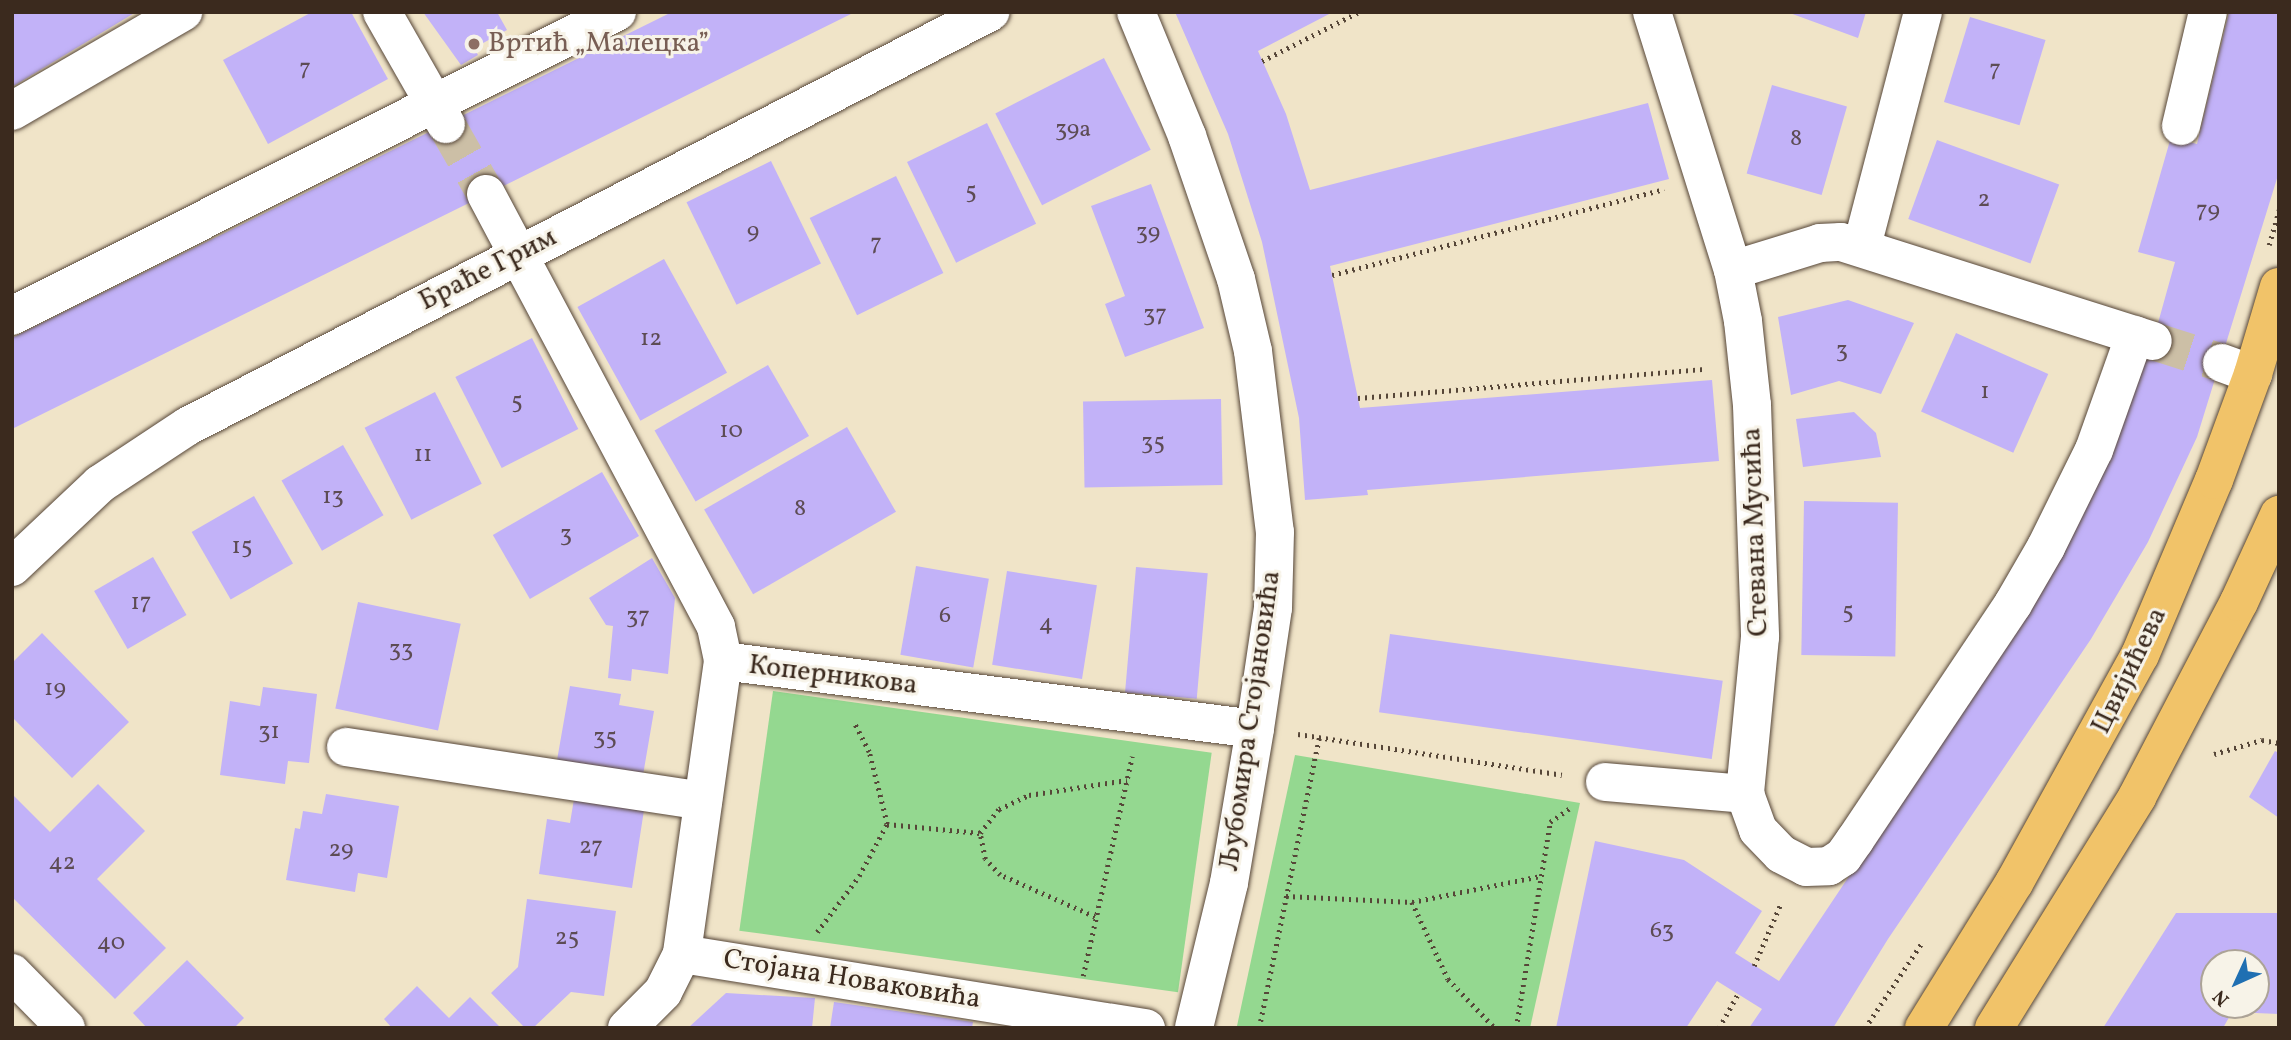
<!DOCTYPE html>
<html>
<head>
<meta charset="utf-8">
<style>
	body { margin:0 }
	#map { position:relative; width:2291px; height:1040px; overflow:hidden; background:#f0e4c8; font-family:Vollkorn,serif }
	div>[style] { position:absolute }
	.green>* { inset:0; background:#94d890; transform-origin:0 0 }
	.building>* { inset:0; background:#c2b2f8; transform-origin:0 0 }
	.minor-tunnel>* { height:38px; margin-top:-19px; transform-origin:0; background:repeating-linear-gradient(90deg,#ccbfa6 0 38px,transparent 0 57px) }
	.path>* { height:4.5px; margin-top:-2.25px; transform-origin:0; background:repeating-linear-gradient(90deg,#564638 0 2px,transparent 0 7px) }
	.roads { filter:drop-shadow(0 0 2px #564638) drop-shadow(0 0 2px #564638) }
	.minor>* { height:38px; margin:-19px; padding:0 19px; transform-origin:19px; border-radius:19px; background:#fff }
	.major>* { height:38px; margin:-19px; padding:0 19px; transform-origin:19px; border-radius:19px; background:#f1c369 }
	.dots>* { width:19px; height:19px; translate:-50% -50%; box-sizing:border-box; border:4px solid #f7f3e8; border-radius:50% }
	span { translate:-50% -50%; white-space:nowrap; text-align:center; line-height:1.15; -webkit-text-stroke:6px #f7f3e8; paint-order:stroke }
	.number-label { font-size:24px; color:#5d4c54 }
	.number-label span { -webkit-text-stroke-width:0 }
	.education-label { font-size:28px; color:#785e54 }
	.left { translate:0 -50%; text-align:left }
	.street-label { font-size:28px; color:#3b2a1e }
	.frame { position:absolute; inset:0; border:14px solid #3b2a1e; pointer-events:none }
	.north { position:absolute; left:2200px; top:949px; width:70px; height:70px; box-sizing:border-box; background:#f7f3e8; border:2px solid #aca397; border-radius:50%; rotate:225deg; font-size:19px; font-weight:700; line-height:28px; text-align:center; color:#3b2a1e }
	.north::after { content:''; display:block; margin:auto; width:24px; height:32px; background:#1f6fb2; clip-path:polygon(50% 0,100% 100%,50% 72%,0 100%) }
</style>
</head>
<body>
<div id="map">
	<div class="green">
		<div style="left:773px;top:691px;width:443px;height:242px;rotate:8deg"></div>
		<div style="clip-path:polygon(1295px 755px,1580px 803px,1530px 1028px,1237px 1026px)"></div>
	</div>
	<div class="building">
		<div style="clip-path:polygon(12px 12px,136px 12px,12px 87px)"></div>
		<div style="clip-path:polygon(312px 12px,351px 12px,388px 79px,268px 144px,223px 60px)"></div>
		<div style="clip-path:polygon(423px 12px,497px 12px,507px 30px,474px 48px,478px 55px,461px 65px)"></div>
		<div style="clip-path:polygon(672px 12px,855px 12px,12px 429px,12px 338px)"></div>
		<div style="clip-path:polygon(1175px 12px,1333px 12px,1258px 51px,1286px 114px,1310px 190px,1648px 103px,1669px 179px,1330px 266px,1360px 408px,1712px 380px,1719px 461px,1367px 490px,1368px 495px,1305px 500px,1299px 418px,1262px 242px,1228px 134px)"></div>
		<div style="clip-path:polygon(1787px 12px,1866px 12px,1858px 38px)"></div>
		<div style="clip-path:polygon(2229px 12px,2279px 12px,2279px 172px,2197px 437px,2148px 542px,2091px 639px,1888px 939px,1833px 1028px,1749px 1028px,1762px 1009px,1717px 981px,1686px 1028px,1556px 1028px,1595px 841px,1684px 860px,1762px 911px,1735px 953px,1779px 981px,1900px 800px,2153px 341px,2175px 262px,2138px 252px,2171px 137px,2197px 144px)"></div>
		<div style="left:1970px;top:17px;width:79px;height:89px;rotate:17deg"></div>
		<div style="left:1104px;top:58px;width:103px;height:122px;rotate:63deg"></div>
		<div style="left:1772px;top:85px;width:78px;height:92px;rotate:16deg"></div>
		<div style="left:987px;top:123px;width:112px;height:89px;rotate:64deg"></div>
		<div style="left:1937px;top:140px;width:130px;height:84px;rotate:20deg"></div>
		<div style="left:771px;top:161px;width:114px;height:94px;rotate:64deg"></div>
		<div style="left:896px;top:176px;width:108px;height:96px;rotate:64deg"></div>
		<div style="clip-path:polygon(1151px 184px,1204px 328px,1125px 357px,1105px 304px,1125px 296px,1091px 206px)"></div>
		<div style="left:664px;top:259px;width:130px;height:99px;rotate:61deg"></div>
		<div style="clip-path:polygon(1848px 300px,1914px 323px,1881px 394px,1839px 381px,1791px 395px,1778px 317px)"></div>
		<div style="left:1956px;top:333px;width:101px;height:86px;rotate:24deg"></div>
		<div style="left:532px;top:338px;width:102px;height:86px;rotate:63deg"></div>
		<div style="left:768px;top:365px;width:82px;height:131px;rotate:60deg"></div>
		<div style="left:435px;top:392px;width:103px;height:79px;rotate:63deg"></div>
		<div style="left:1221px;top:399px;width:86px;height:138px;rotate:89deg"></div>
		<div style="clip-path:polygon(1854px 412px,1876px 433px,1881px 457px,1803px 467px,1796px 419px)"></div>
		<div style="left:847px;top:427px;width:98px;height:165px;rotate:60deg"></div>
		<div style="left:343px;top:445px;width:81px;height:71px;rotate:60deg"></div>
		<div style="left:602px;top:472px;width:74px;height:126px;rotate:60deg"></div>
		<div style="left:254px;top:496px;width:78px;height:72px;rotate:60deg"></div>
		<div style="left:1804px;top:501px;width:94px;height:154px;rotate:1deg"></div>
		<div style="left:153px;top:557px;width:67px;height:68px;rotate:60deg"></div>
		<div style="clip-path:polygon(652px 558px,675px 598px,668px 674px,632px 669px,631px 681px,608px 678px,613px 626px,606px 625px,589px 598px)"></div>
		<div style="left:916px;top:566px;width:74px;height:90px;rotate:10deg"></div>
		<div style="left:1136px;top:567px;width:72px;height:126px;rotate:5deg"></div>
		<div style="left:1007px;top:571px;width:91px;height:95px;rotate:9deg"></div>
		<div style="left:358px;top:602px;width:105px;height:109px;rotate:12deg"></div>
		<div style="clip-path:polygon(42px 633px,129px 722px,72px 778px,12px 717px,12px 663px)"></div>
		<div style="left:1390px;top:634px;width:336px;height:79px;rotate:8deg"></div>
		<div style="clip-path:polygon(570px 686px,621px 694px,619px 705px,654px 711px,642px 781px,556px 766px)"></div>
		<div style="clip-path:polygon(263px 687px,317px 694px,309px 763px,288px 761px,285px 784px,220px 775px,230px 701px,260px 706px)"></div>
		<div style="clip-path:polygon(2275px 751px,2279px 753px,2279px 818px,2249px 797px)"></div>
		<div style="clip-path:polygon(98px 784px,145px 831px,97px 879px,166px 948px,115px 999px,12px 897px,12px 794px,50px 832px)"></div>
		<div style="clip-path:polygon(326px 794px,399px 806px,387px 878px,358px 873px,355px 892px,286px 880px,295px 828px,300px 829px,303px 811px,322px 814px)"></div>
		<div style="clip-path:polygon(574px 799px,644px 810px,632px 888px,539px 874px,547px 819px,570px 823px)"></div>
		<div style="clip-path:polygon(527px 899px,616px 911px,604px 996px,571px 992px,533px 1028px,525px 1028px,491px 993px,518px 967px)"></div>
		<div style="clip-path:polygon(evenodd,2176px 913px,2279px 913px,2279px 1014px,2232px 1012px,2223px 1028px,2103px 1028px,2176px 913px,2214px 963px,2256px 963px,2256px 1005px,2214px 1005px,2214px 963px)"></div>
		<div style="clip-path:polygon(187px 960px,244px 1018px,234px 1028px,147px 1028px,133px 1013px)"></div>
		<div style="clip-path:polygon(417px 986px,449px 1018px,470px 997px,501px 1028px,392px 1028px,384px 1019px)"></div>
		<div style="clip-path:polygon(726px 993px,815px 998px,812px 1028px,688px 1028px)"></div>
		<div style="clip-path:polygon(834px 1002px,973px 1022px,972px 1028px,830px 1028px)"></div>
	</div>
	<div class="minor-tunnel">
		<div style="left:446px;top:124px;width:81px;rotate:60.3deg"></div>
		<div style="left:2153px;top:341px;width:72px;rotate:17.7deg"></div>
	</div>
	<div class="path">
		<div style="left:1262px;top:61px;width:109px;rotate:-26.8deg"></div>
		<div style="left:2269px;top:245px;width:37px;rotate:-74deg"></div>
		<div style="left:1332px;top:275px;width:343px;rotate:-14.5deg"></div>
		<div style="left:1358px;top:398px;width:348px;rotate:-4.8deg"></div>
		<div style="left:1298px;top:734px;width:267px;rotate:8.8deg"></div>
		<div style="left:2214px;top:754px;width:50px;rotate:-16.3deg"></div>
		<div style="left:2262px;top:740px;width:17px;rotate:10deg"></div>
		<div style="left:887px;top:824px;width:93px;rotate:5.5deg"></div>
		<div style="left:1286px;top:896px;width:126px;rotate:2.7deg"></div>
		<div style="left:1412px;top:902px;width:132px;rotate:-11.4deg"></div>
		<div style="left:1412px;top:902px;width:85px;rotate:64.9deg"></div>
		<div style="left:1448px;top:979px;width:68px;rotate:46.2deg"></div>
		<div style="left:1095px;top:917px;width:104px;rotate:-156.1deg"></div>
		<div style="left:1000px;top:875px;width:22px;rotate:-133deg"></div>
		<div style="left:985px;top:859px;width:26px;rotate:-101deg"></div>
		<div style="left:980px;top:833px;width:31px;rotate:-52deg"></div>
		<div style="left:999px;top:809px;width:33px;rotate:-25deg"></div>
		<div style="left:1029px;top:795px;width:99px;rotate:-8.7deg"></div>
		<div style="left:817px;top:932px;width:70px;rotate:-53.1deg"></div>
		<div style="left:859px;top:876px;width:59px;rotate:-61.7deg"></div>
		<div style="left:887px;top:824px;width:74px;rotate:-104deg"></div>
		<div style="left:869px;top:752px;width:34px;rotate:-117deg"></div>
		<div style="left:1754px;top:966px;width:69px;rotate:-66.8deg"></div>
		<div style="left:1083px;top:976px;width:225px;rotate:-77.4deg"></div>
		<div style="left:1259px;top:1028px;width:297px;rotate:-78.3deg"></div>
		<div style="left:1516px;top:1028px;width:209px;rotate:-80.6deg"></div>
		<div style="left:1550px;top:822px;width:24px;rotate:-35deg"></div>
		<div style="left:1719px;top:1028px;width:39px;rotate:-61deg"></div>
		<div style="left:1865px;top:1028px;width:101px;rotate:-56.3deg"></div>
	</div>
	<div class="roads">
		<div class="minor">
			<div style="left:382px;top:12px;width:129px;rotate:60.3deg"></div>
			<div style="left:1136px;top:12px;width:134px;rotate:67.6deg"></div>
			<div style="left:1187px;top:136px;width:151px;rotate:71.1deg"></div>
			<div style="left:1236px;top:279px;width:74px;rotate:76.7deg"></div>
			<div style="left:1253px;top:351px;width:182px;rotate:83.1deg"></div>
			<div style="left:1275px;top:532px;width:76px;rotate:91.5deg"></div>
			<div style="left:1273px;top:608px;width:122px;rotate:98.5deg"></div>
			<div style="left:1255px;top:729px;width:156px;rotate:99.6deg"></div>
			<div style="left:1229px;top:883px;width:149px;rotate:103.6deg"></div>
			<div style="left:1652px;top:12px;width:270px;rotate:72.6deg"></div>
			<div style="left:1733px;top:270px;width:52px;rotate:78.9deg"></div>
			<div style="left:1743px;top:321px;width:84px;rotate:83.9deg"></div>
			<div style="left:1752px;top:405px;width:232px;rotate:88deg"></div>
			<div style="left:1760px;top:637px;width:158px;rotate:95.5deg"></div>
			<div style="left:1745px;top:794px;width:38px;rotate:70deg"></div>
			<div style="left:1758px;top:830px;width:33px;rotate:46deg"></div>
			<div style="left:1781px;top:854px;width:28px;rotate:27deg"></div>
			<div style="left:1806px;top:867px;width:23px;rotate:-2deg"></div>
			<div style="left:1829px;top:866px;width:17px;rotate:-33deg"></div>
			<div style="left:1843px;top:857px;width:21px;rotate:-55deg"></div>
			<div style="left:1855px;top:840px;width:284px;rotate:-56.2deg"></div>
			<div style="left:2013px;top:604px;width:66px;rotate:-59.9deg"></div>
			<div style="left:2046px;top:547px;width:108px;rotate:-63.7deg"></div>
			<div style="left:2094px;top:450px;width:122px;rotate:-70.4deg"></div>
			<div style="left:12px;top:111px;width:198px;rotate:-30.1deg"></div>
			<div style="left:2181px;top:126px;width:117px;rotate:-76.7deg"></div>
			<div style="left:486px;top:194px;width:490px;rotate:62deg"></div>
			<div style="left:716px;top:627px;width:35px;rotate:78deg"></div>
			<div style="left:723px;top:661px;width:296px;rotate:98deg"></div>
			<div style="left:682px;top:954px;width:42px;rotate:116.6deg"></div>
			<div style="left:663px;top:992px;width:51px;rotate:135deg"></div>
			<div style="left:1862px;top:246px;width:242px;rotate:-75.4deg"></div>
			<div style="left:1733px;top:270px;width:91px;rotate:-17.2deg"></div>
			<div style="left:1820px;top:243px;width:21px;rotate:-3deg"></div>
			<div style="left:1841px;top:242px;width:327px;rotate:17.6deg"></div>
			<div style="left:12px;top:316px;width:677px;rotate:-26.68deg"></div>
			<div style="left:2222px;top:363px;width:33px;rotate:20deg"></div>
			<div style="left:12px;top:567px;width:121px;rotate:-43.3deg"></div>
			<div style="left:100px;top:484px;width:105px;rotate:-33.4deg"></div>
			<div style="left:188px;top:426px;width:903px;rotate:-27.3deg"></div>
			<div style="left:723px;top:661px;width:536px;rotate:7.28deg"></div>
			<div style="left:346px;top:747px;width:361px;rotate:8.6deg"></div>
			<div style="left:1605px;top:782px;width:141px;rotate:4.9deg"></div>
			<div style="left:682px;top:954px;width:470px;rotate:9.1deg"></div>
			<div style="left:12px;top:973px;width:77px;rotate:45.5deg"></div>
		</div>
		<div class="major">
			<div style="left:1924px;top:1028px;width:171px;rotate:-58.2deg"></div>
			<div style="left:2014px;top:883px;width:260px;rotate:-61.1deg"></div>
			<div style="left:2140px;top:655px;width:190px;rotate:-67.1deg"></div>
			<div style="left:2214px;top:480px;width:113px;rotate:-69.8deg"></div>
			<div style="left:2253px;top:374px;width:91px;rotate:-73.4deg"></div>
			<div style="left:1994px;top:1028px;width:272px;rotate:-58.2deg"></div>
			<div style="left:2137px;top:797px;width:220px;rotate:-62.4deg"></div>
			<div style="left:2239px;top:602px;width:96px;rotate:-65.3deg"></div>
		</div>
	</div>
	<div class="dots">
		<div style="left:474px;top:44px;background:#8d6e63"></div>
	</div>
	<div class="number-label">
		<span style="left:305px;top:70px">7</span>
		<span style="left:1995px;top:71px">7</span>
		<span style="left:1073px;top:131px">39a</span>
		<span style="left:1796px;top:140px">8</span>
		<span style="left:971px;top:193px">5</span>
		<span style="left:1984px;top:201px">2</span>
		<span style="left:2208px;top:212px">79</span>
		<span style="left:753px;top:233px">9</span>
		<span style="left:1148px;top:234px">39</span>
		<span style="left:876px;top:245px">7</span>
		<span style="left:1155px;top:316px">37</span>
		<span style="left:651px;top:340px">12</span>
		<span style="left:1842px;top:352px">3</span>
		<span style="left:1985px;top:393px">1</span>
		<span style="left:517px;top:403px">5</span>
		<span style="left:731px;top:432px">10</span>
		<span style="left:1153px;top:444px">35</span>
		<span style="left:423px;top:456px">11</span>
		<span style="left:333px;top:498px">13</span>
		<span style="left:800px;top:510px">8</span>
		<span style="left:566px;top:536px">3</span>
		<span style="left:242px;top:548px">15</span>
		<span style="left:141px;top:604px">17</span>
		<span style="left:1848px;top:613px">5</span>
		<span style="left:945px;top:617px">6</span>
		<span style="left:638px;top:618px">37</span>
		<span style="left:1046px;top:625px">4</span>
		<span style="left:401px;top:651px">33</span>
		<span style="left:55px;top:690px">19</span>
		<span style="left:269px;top:733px">31</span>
		<span style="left:605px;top:739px">35</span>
		<span style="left:591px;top:848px">27</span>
		<span style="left:341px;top:851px">29</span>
		<span style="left:62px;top:864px">42</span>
		<span style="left:1662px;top:932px">63</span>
		<span style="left:567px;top:939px">25</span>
		<span style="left:111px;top:944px">40</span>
	</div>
	<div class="education-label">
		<span class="left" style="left:488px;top:44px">Вртић „Малецка”</span>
	</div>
	<div class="street-label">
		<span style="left:488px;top:270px;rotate:-27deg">Браће Грим</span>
		<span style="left:1756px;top:532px;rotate:-92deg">Стевана Мусића</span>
		<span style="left:2130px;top:671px;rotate:-64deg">Цвијићева</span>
		<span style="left:833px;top:676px;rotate:7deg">Коперникова</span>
		<span style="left:1251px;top:721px;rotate:-82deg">Љубомира Стојановића</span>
		<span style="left:852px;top:980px;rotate:9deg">Стојана Новаковића</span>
	</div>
	<div class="frame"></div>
	<div class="north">N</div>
</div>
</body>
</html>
